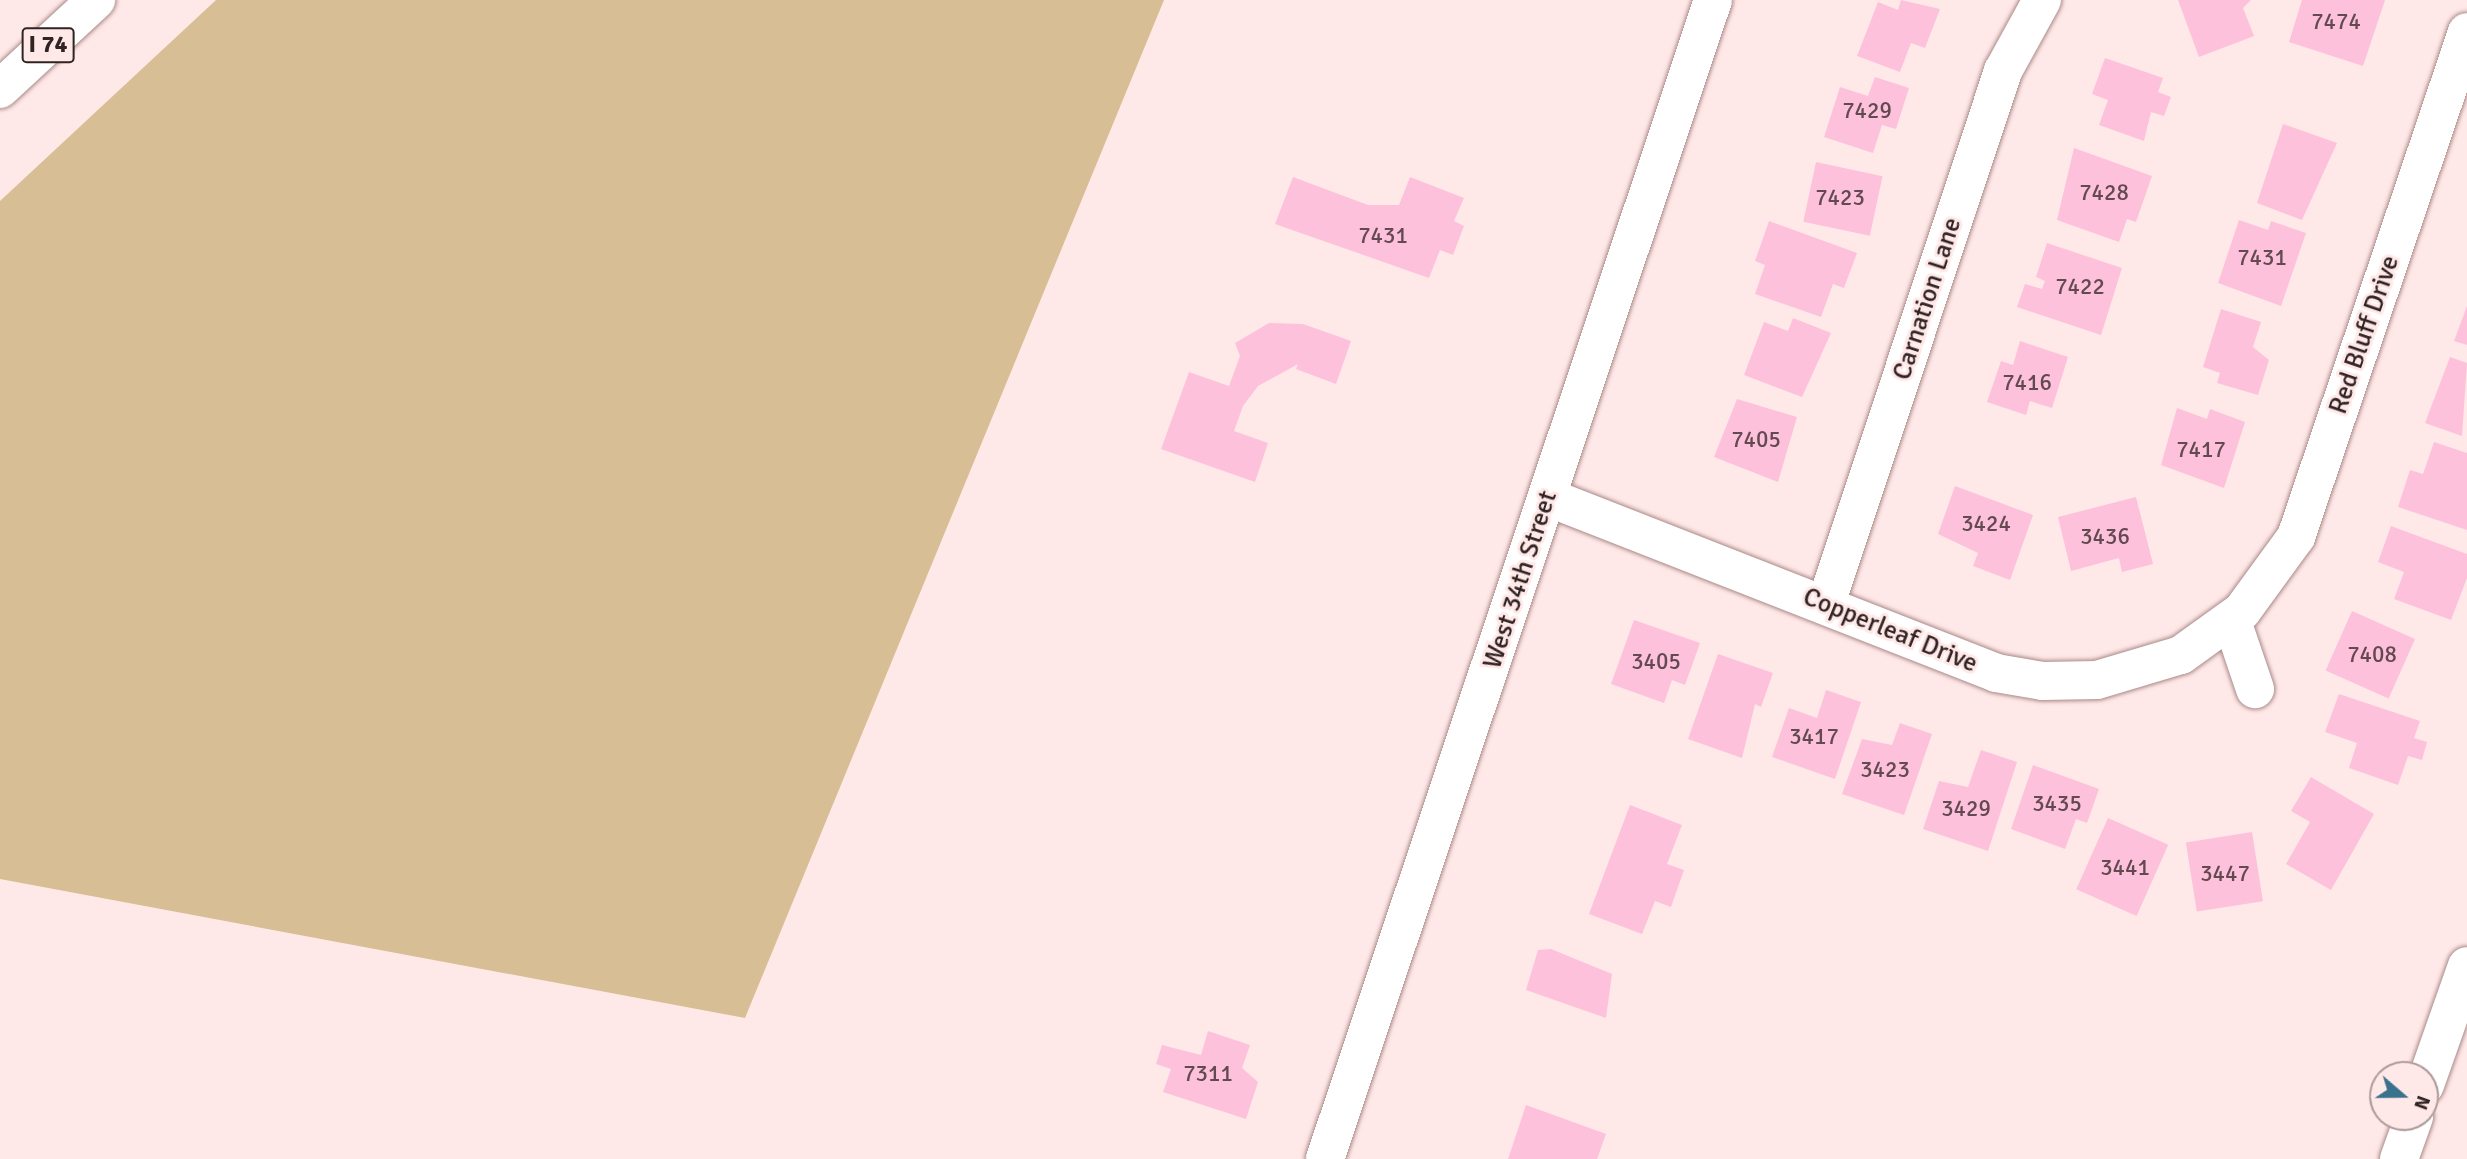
<!DOCTYPE html>
<html>
<head>
<meta charset="utf-8">
<style>
	body { margin:0 }
	#map { position:relative; width:2467px; height:1159px; overflow:hidden; background:#ffe9e8; font-family:Signika,sans-serif }
	div>[style] { position:absolute }
	.green>* { inset:0; background:#d8be94 }
	.building>* { inset:0; background:#fdc1db; transform-origin:0 0 }
	.roads { filter:drop-shadow(0 0 2px #aa8988) drop-shadow(0 0 2px #aa8988) }
	.minor>* { height:38px; margin:-19px; padding:0 19px; transform-origin:19px; border-radius:19px; background:#fff }
	.highway>* { height:38px; margin:-19px; padding:0 19px; transform-origin:19px; border-radius:19px; background:#fff }
	span { translate:-50% -50%; white-space:nowrap; text-align:center; line-height:1.15; -webkit-text-stroke:6px #ffe9e8; paint-order:stroke }
	.number-label { font-size:23px; color:#634a51 }
	.number-label span { -webkit-text-stroke-width:0 }
	.shield-label span { padding:2px 5px; background:#ffe9e8; border:2px solid; border-radius:5px; -webkit-text-stroke-width:0 }
	.shield-label { font-size:24px; color:#302323; font-weight:700 }
	.street-label { font-size:26px; color:#302323 }
	.north { position:absolute; left:2369px; top:1061px; width:70px; height:70px; box-sizing:border-box; background:#ffe9e8; border:2px solid #ac9a99; border-radius:50%; rotate:110deg; font-size:19px; font-weight:700; line-height:28px; text-align:center; color:#302323 }
	.north::after { content:''; display:block; margin:auto; width:24px; height:32px; background:#3a718c; clip-path:polygon(50% 0,100% 100%,50% 72%,0 100%) }
</style>
</head>
<body>
<div id="map">
	<div class="green">
		<div style="clip-path:polygon(216px 0,1164px 0,745px 1018px,0 879px,0 201px)"></div>
	</div>
	<div class="building">
		<div style="clip-path:polygon(1901px 0,1940px 9px,1925px 48px,1911px 43px,1900px 72px,1857px 56px,1878px 2px,1898px 10px)"></div>
		<div style="clip-path:polygon(2178px 0,2251px 0,2243px 8px,2254px 36px,2199px 57px)"></div>
		<div style="clip-path:polygon(2302px 0,2385px 0,2363px 66px,2289px 42px)"></div>
		<div style="clip-path:polygon(2105px 58px,2163px 78px,2158px 92px,2171px 97px,2164px 116px,2151px 112px,2144px 141px,2099px 125px,2108px 100px,2092px 94px)"></div>
		<div style="clip-path:polygon(1875px 77px,1909px 88px,1896px 129px,1882px 125px,1873px 153px,1824px 137px,1840px 87px,1868px 96px)"></div>
		<div style="clip-path:polygon(2283px 124px,2337px 143px,2302px 220px,2257px 203px)"></div>
		<div style="clip-path:polygon(2074px 148px,2152px 176px,2136px 222px,2127px 219px,2119px 242px,2057px 220px)"></div>
		<div style="left:1816px;top:162px;width:68px;height:61px;rotate:12deg"></div>
		<div style="clip-path:polygon(1293px 177px,1368px 205px,1399px 205px,1410px 177px,1464px 198px,1454px 221px,1464px 226px,1453px 255px,1440px 250px,1429px 278px,1275px 224px)"></div>
		<div style="clip-path:polygon(2239px 220px,2268px 230px,2271px 221px,2306px 233px,2281px 306px,2218px 283px)"></div>
		<div style="clip-path:polygon(1769px 221px,1857px 253px,1844px 288px,1833px 284px,1821px 317px,1755px 294px,1765px 265px,1755px 261px)"></div>
		<div style="clip-path:polygon(2047px 243px,2122px 268px,2101px 335px,2017px 307px,2025px 284px,2042px 289px,2045px 281px,2036px 277px)"></div>
		<div style="clip-path:polygon(2467px 306px,2467px 345px,2454px 341px)"></div>
		<div style="clip-path:polygon(2221px 309px,2261px 322px,2253px 347px,2269px 360px,2258px 395px,2217px 383px,2220px 373px,2203px 367px)"></div>
		<div style="clip-path:polygon(1793px 318px,1831px 333px,1802px 397px,1744px 375px,1764px 322px,1788px 331px)"></div>
		<div style="clip-path:polygon(1269px 323px,1303px 324px,1351px 341px,1336px 384px,1296px 369px,1298px 364px,1258px 386px,1243px 406px,1234px 431px,1268px 443px,1255px 482px,1161px 449px,1189px 372px,1229px 386px,1240px 356px,1235px 343px)"></div>
		<div style="clip-path:polygon(2020px 341px,2068px 357px,2052px 408px,2030px 401px,2026px 415px,1987px 402px,2001px 361px,2013px 365px)"></div>
		<div style="clip-path:polygon(2450px 357px,2467px 363px,2462px 436px,2425px 423px)"></div>
		<div style="clip-path:polygon(1737px 399px,1797px 417px,1778px 482px,1714px 457px)"></div>
		<div style="clip-path:polygon(2177px 408px,2207px 419px,2210px 409px,2245px 422px,2224px 488px,2161px 465px)"></div>
		<div style="clip-path:polygon(2434px 442px,2467px 453px,2467px 530px,2398px 507px,2410px 470px,2423px 474px)"></div>
		<div style="clip-path:polygon(1955px 486px,2033px 515px,2010px 580px,1973px 566px,1978px 553px,1938px 534px)"></div>
		<div style="clip-path:polygon(2136px 497px,2153px 564px,2122px 572px,2119px 558px,2071px 571px,2058px 517px)"></div>
		<div style="clip-path:polygon(2391px 526px,2467px 554px,2467px 578px,2451px 620px,2394px 599px,2404px 572px,2378px 562px)"></div>
		<div style="left:2352px;top:611px;width:69px;height:65px;rotate:24deg"></div>
		<div style="clip-path:polygon(1634px 620px,1700px 643px,1685px 685px,1672px 680px,1664px 703px,1611px 684px)"></div>
		<div style="clip-path:polygon(1718px 654px,1773px 673px,1761px 707px,1755px 704px,1742px 758px,1688px 739px)"></div>
		<div style="clip-path:polygon(1826px 690px,1861px 702px,1835px 779px,1772px 757px,1789px 708px,1817px 718px)"></div>
		<div style="clip-path:polygon(2339px 694px,2420px 721px,2414px 738px,2427px 742px,2422px 760px,2408px 756px,2398px 785px,2349px 768px,2357px 743px,2325px 732px)"></div>
		<div style="clip-path:polygon(1900px 723px,1932px 734px,1904px 815px,1842px 794px,1862px 739px,1892px 745px)"></div>
		<div style="clip-path:polygon(1981px 750px,2017px 762px,1988px 851px,1923px 829px,1939px 781px,1968px 787px)"></div>
		<div style="clip-path:polygon(2033px 765px,2099px 789px,2087px 823px,2076px 819px,2065px 849px,2011px 829px)"></div>
		<div style="clip-path:polygon(2311px 777px,2374px 814px,2331px 890px,2286px 864px,2310px 822px,2291px 811px)"></div>
		<div style="clip-path:polygon(1630px 805px,1682px 825px,1667px 864px,1684px 870px,1671px 907px,1655px 901px,1642px 934px,1589px 914px)"></div>
		<div style="left:2108px;top:818px;width:66px;height:78px;rotate:24deg"></div>
		<div style="left:2252px;top:832px;width:70px;height:67px;rotate:81deg"></div>
		<div style="clip-path:polygon(1551px 949px,1612px 974px,1606px 1018px,1526px 990px,1538px 950px)"></div>
		<div style="clip-path:polygon(1208px 1031px,1250px 1045px,1242px 1068px,1258px 1082px,1246px 1119px,1163px 1092px,1171px 1069px,1156px 1064px,1162px 1045px,1201px 1055px)"></div>
		<div style="clip-path:polygon(1526px 1105px,1606px 1134px,1597px 1159px,1508px 1159px)"></div>
	</div>
	<div class="roads">
		<div class="minor">
			<div style="left:1550px;top:498px;width:479px;rotate:21.4deg"></div>
			<div style="left:1996px;top:673px;width:48px;rotate:9.7deg"></div>
			<div style="left:2043px;top:681px;width:54px;rotate:-1.1deg"></div>
			<div style="left:2097px;top:680px;width:88px;rotate:-16.6deg"></div>
			<div style="left:2181px;top:655px;width:75px;rotate:-35.8deg"></div>
			<div style="left:2242px;top:611px;width:92px;rotate:-53.9deg"></div>
			<div style="left:2296px;top:537px;width:533px;rotate:-71.29deg"></div>
			<div style="left:1826px;top:604px;width:562px;rotate:-71.63deg"></div>
			<div style="left:2003px;top:71px;width:81px;rotate:-61.2deg"></div>
			<div style="left:2232px;top:621px;width:72px;rotate:71.3deg"></div>
			<div style="left:2425px;top:1085px;width:126px;rotate:-70.6deg"></div>
			<div style="left:1325px;top:1159px;width:1222px;rotate:-71.49deg"></div>
			<div style="left:2399px;top:1159px;width:45px;rotate:-70.3deg"></div>
		</div>
		<div class="highway">
			<div style="left:0;top:89px;width:131px;rotate:-42.8deg"></div>
		</div>
	</div>
	<div class="number-label">
		<span style="left:2336px;top:22px">7474</span>
		<span style="left:1867px;top:111px">7429</span>
		<span style="left:2104px;top:193px">7428</span>
		<span style="left:1840px;top:198px">7423</span>
		<span style="left:1383px;top:236px">7431</span>
		<span style="left:2262px;top:258px">7431</span>
		<span style="left:2080px;top:287px">7422</span>
		<span style="left:2027px;top:383px">7416</span>
		<span style="left:1756px;top:440px">7405</span>
		<span style="left:2201px;top:450px">7417</span>
		<span style="left:1986px;top:524px">3424</span>
		<span style="left:2105px;top:537px">3436</span>
		<span style="left:2372px;top:655px">7408</span>
		<span style="left:1656px;top:662px">3405</span>
		<span style="left:1814px;top:737px">3417</span>
		<span style="left:1885px;top:770px">3423</span>
		<span style="left:2057px;top:804px">3435</span>
		<span style="left:1966px;top:809px">3429</span>
		<span style="left:2125px;top:868px">3441</span>
		<span style="left:2225px;top:874px">3447</span>
		<span style="left:1208px;top:1074px">7311</span>
	</div>
	<div class="shield-label">
		<span style="left:48px;top:45px">I 74</span>
	</div>
	<div class="street-label">
		<span style="left:1928px;top:299px;rotate:-72deg">Carnation Lane</span>
		<span style="left:2365px;top:335px;rotate:-71deg">Red Bluff Drive</span>
		<span style="left:1521px;top:580px;rotate:-72deg">West 34th Street</span>
		<span style="left:1890px;top:631px;rotate:22deg">Copperleaf Drive</span>
	</div>
	<div class="north">N</div>
</div>
</body>
</html>
